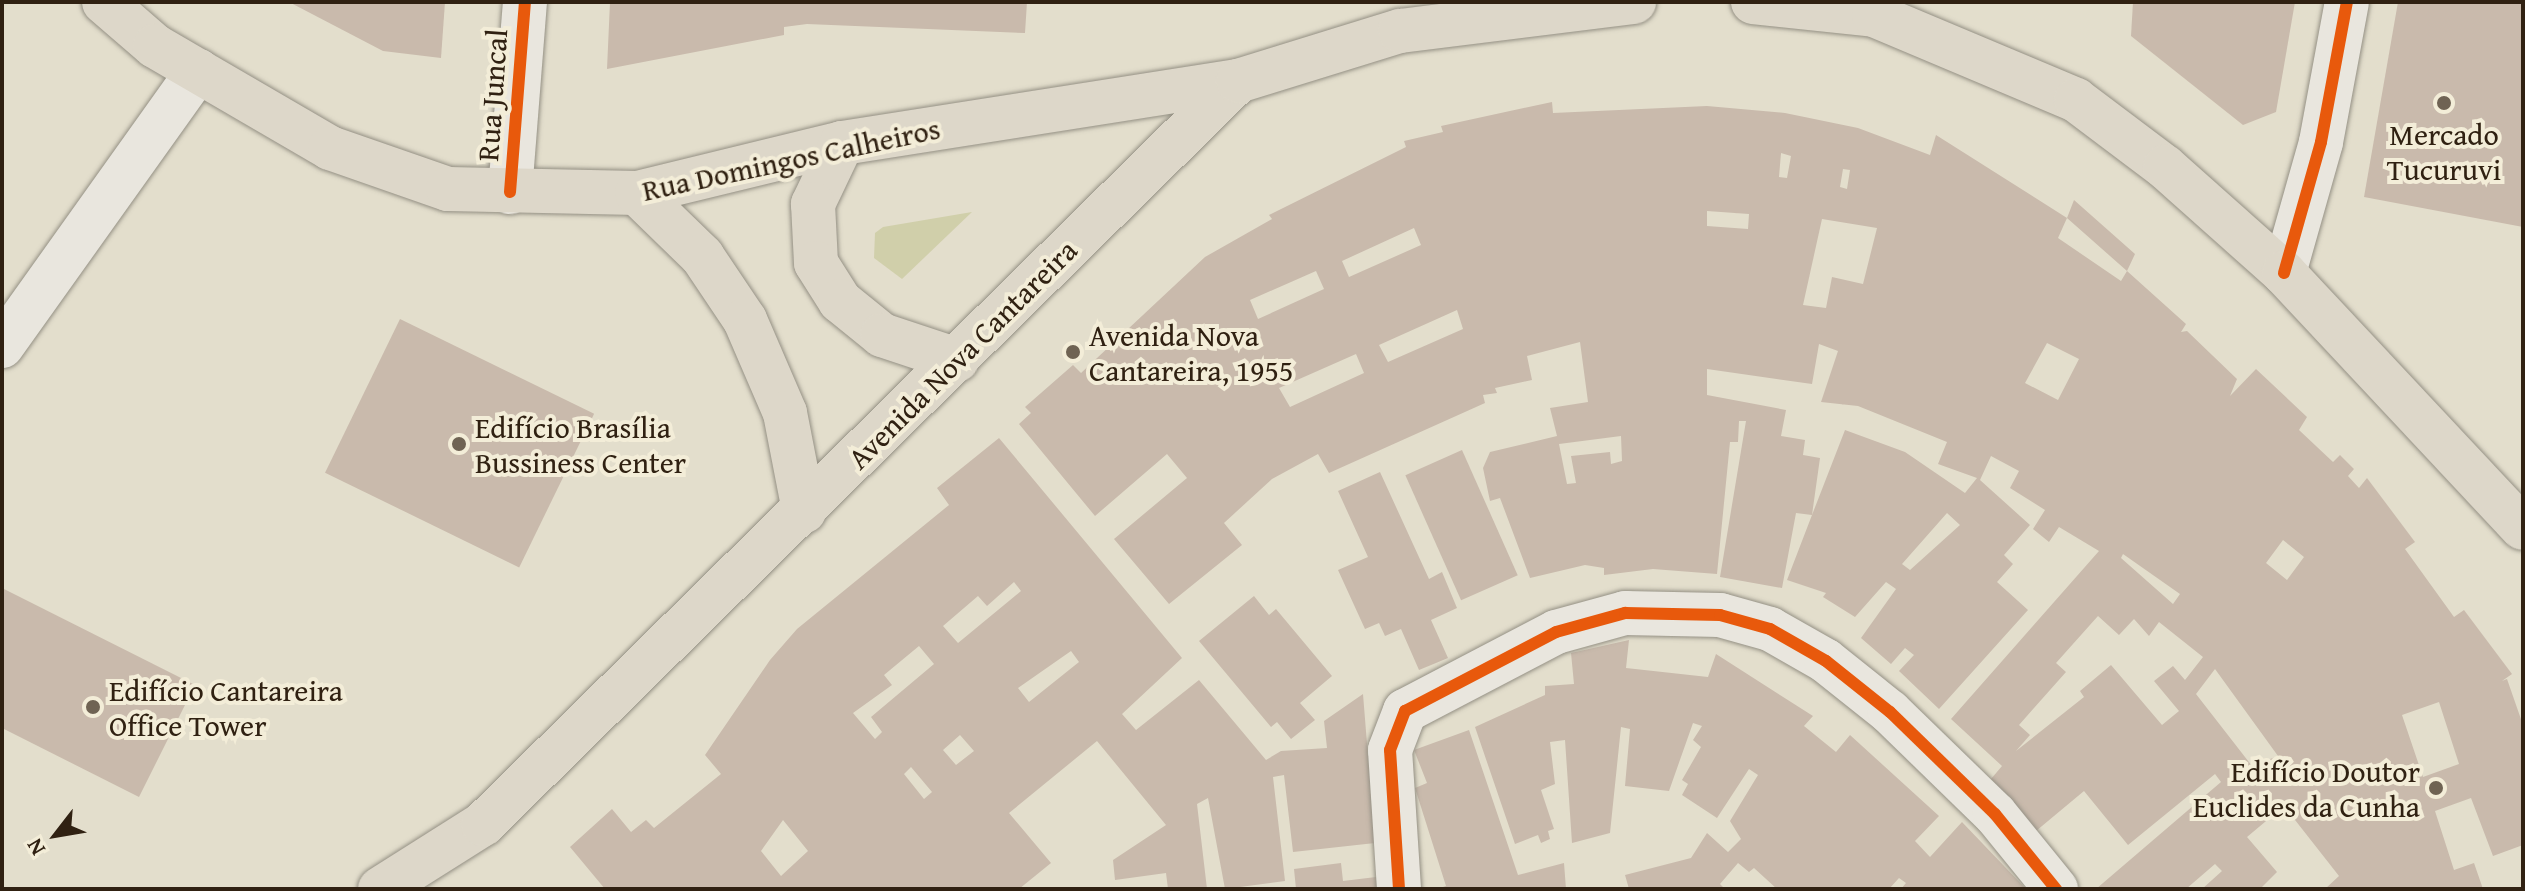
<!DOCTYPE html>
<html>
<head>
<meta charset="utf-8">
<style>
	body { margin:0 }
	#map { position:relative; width:2525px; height:891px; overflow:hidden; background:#e3decc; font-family:"Gentium Book Plus",serif }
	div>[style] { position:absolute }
	.green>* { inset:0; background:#d0cfaa }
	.building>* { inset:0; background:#c9baac; transform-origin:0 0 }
	.roads { filter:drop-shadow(0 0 2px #949084) drop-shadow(0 0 2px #949084) }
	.minor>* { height:44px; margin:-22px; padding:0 22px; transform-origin:22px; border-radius:22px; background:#e9e6de }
	.major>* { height:44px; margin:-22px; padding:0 22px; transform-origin:22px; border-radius:22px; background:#ddd7c9 }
	.cycleway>* { height:12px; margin:-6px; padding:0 6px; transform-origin:6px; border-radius:6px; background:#e8590c }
	.dots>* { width:22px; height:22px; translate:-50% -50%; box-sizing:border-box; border:4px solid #f3edd8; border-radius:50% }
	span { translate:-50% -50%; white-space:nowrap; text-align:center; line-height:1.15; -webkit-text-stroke:8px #f3edd8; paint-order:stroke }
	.street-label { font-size:30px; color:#302112 }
	.poi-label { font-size:30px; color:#302112 }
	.left { translate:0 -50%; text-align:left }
	.right { translate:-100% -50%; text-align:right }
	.frame { position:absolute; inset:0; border:4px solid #302112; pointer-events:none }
	.north { position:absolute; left:16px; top:795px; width:80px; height:80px; -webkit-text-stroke:6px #f3edd8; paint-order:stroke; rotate:239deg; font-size:22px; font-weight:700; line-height:32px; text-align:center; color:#302112 }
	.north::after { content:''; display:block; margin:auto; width:28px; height:36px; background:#302112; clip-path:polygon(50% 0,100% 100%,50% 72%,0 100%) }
</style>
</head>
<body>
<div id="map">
	<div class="green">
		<div style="clip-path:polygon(972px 212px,902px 279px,874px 258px,875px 233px,883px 227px)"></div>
	</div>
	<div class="building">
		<div style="clip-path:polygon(289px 2px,445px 2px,441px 58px,383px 51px)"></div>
		<div style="clip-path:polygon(610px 2px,1027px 2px,1025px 33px,807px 24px,784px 27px,784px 35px,607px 69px)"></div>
		<div style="clip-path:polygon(2133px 2px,2295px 2px,2276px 112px,2243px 125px,2131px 36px)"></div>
		<div style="clip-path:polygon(2398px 2px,2523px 2px,2523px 227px,2364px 197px)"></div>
		<div style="clip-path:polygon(evenodd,1552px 102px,1553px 113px,1707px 106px,1785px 113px,1858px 128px,1930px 155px,1936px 135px,2067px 218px,2074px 200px,2135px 254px,2127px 271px,2186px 324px,2181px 332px,2187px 331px,2237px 379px,2230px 396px,2256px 369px,2307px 417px,2299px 430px,2333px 462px,2340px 455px,2354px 469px,2348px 476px,2359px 488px,2367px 478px,2415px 542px,2405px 549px,2454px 617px,2464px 610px,2512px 674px,2502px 681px,2507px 679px,2523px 725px,2523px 845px,2493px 856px,2471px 798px,2435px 811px,2454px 870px,2474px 863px,2483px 889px,2325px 889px,2339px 876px,2284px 806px,2247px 837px,2277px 872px,2260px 889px,2202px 889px,2222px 871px,2215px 864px,2186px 889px,2096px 889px,2221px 782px,2215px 774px,2128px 845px,2084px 791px,2036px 831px,1991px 779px,2002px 766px,1951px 719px,2099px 551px,2059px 527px,2049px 542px,2033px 529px,2045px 510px,2010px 488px,2019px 471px,1991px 456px,1980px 480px,2030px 525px,2004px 555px,2013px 564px,1997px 582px,2028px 610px,1939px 709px,1899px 671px,1914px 655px,1905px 648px,1891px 664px,1861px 638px,1896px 589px,1886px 582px,1855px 617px,1823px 597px,1826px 593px,1787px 580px,1812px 515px,1796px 513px,1782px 588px,1720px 577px,1746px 421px,1739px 421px,1738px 442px,1730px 442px,1717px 574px,1653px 569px,1604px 575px,1604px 568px,1585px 565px,1530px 578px,1500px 498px,1490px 501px,1483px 468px,1490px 452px,1557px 436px,1550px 408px,1588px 402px,1580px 342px,1527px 356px,1532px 380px,1495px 388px,1497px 393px,1483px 395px,1485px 403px,1329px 473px,1318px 454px,1272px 479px,1224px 523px,1242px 545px,1169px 604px,1114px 539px,1187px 478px,1167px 454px,1095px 516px,1019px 424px,1031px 413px,1025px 407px,1073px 365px,1081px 373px,1205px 257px,1272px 219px,1269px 215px,1406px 147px,1404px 141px,1443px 132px,1441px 126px,1552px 102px,1781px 153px,1791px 156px,1787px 178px,1779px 177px,1781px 153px,1552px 102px,1843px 169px,1850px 170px,1847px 189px,1840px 187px,1843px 169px,1552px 102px,1707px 211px,1749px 214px,1748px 229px,1707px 226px,1707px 211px,1552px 102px,2067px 218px,2127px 271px,2121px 281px,2058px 238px,2067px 218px,1552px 102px,1822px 219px,1877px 228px,1863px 284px,1832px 277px,1826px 308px,1803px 305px,1822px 219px,1552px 102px,1414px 228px,1421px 245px,1349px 277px,1342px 261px,1414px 228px,1552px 102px,1316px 271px,1324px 289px,1258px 319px,1250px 300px,1316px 271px,1552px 102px,1457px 310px,1463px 329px,1388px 362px,1379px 345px,1457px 310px,1552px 102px,2047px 343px,2079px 359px,2058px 400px,2025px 383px,2047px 343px,1552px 102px,1819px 344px,1838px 351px,1821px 402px,1858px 406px,1947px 442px,1938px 464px,1977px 478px,1965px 493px,1905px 452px,1845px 430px,1812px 515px,1820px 458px,1803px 455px,1805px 440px,1781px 436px,1786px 410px,1707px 395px,1707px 369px,1812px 384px,1819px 344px,1552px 102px,1356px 354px,1364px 373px,1290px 407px,1279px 388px,1356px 354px,1552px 102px,1621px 436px,1622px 461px,1611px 464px,1610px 452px,1571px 456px,1576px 483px,1567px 484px,1559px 444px,1621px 436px,1552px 102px,1947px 513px,1960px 525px,1910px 570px,1902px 564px,1947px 513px,1552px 102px,2283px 540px,2304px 557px,2287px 580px,2266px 563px,2283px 540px,1552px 102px,2123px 554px,2180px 594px,2173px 604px,2121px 558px,2123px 554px,1552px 102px,2098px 616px,2119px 635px,2134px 619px,2149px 636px,2159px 622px,2203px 657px,2185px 680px,2173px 666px,2154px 681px,2179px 711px,2162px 725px,2111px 665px,2080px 691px,2084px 697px,2016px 751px,2030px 735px,2019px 725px,2066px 672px,2056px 663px,2098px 616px,1552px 102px,2215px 669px,2278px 756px,2252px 766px,2196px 694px,2215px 669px,1552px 102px,2439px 702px,2459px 764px,2423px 777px,2402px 715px,2439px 702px)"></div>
		<div style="left:400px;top:319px;width:216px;height:171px;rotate:26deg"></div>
		<div style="clip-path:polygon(evenodd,999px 438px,1182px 658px,1122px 714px,1136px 730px,1199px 680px,1266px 760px,1281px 751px,1327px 748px,1324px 721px,1363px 694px,1375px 843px,1293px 852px,1284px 775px,1273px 777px,1285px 881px,1225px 889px,1208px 798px,1197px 804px,1207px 889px,1168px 889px,1166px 873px,1115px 880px,1113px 860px,1166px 825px,1097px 741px,1009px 813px,1051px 863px,1019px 889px,605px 889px,570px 847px,612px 809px,631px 832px,646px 820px,654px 828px,721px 774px,705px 755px,770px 660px,797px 629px,949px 505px,937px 488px,999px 438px,1014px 582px,1021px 591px,958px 643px,943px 626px,978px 596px,987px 606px,1014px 582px,999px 438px,919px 646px,934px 664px,871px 717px,882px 732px,875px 739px,853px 713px,892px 685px,884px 675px,919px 646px,999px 438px,1071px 651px,1079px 662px,1029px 702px,1018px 688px,1071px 651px,999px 438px,960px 735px,974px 751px,956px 765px,943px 750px,960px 735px,999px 438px,911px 767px,932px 792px,924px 799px,904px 774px,911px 767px,999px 438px,783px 820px,808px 851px,781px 876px,761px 851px,783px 820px)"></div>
		<div style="left:1462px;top:450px;width:137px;height:62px;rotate:66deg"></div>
		<div style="clip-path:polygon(1380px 472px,1429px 579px,1442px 572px,1457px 608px,1431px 620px,1448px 658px,1419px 670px,1401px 629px,1385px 636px,1379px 623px,1365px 629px,1338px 570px,1368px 557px,1338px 491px)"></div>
		<div style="clip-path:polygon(2px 588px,195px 685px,139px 797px,2px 728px)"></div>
		<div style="clip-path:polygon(1254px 596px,1269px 615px,1276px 609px,1332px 676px,1300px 703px,1315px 720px,1291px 739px,1277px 722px,1271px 727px,1199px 641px)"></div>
		<div style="clip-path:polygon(1629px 640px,1626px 668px,1708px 677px,1716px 654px,1813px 716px,1804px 726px,1836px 752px,1850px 735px,1939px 816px,1915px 841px,1930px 857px,1962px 822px,2026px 889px,1901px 889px,1906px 883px,1899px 878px,1889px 889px,1777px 889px,1754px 868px,1749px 872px,1738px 863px,1720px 884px,1725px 889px,1629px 889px,1625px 875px,1691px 858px,1707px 833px,1728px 852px,1741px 839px,1730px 821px,1758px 775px,1749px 769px,1717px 818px,1682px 795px,1688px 784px,1682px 780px,1701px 747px,1693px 740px,1702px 726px,1693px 723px,1669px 791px,1625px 786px,1630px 729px,1621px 727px,1610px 833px,1572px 843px,1565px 740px,1550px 742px,1555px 784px,1541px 790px,1554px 829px,1548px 831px,1550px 839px,1541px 843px,1538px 835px,1515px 844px,1475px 727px,1545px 695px,1545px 686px,1574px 684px,1571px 653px)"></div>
		<div style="clip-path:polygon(1469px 730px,1518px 875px,1564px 863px,1566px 889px,1437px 889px,1446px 886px,1415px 788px,1427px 783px,1414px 750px)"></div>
		<div style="clip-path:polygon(1341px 863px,1343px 881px,1376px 877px,1378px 889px,1296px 889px,1294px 869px)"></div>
	</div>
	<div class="roads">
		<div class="minor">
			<div style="left:510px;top:192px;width:191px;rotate:-85.5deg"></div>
			<div style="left:2284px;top:273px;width:136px;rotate:-74.2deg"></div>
			<div style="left:2321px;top:142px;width:142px;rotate:-79.5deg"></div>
			<div style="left:2px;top:346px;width:338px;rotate:-54.5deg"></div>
			<div style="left:1399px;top:889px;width:139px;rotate:-93.7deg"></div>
			<div style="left:1390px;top:750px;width:42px;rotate:-69deg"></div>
			<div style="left:1405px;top:711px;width:170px;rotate:-27.6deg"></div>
			<div style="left:1556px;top:632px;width:72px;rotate:-15.4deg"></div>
			<div style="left:1625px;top:613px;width:95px;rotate:1.2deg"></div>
			<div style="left:1720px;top:615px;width:52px;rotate:15.6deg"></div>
			<div style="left:1770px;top:629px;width:64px;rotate:29.7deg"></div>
			<div style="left:1826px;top:661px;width:82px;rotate:38.6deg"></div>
			<div style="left:1890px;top:712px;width:146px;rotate:44.2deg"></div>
			<div style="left:1995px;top:814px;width:97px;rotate:50.9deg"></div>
		</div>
		<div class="major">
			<div style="left:104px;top:2px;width:67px;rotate:40.8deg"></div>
			<div style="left:155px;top:46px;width:203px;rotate:30.2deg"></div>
			<div style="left:330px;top:148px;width:125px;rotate:19.2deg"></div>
			<div style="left:448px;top:189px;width:189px;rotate:1.2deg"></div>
			<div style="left:637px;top:193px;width:211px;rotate:-13.7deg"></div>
			<div style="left:842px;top:143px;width:401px;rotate:-8.9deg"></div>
			<div style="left:1753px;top:2px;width:122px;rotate:6.1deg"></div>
			<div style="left:1874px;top:15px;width:219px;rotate:22.8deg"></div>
			<div style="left:2076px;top:100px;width:111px;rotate:37deg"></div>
			<div style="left:2165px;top:167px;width:159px;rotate:41.7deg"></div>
			<div style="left:2284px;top:273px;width:349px;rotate:46.9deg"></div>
			<div style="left:842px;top:143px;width:68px;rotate:115.4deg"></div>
			<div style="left:813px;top:204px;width:59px;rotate:87.1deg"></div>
			<div style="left:816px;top:263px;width:45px;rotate:57.7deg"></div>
			<div style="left:840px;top:301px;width:54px;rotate:39deg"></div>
			<div style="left:882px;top:335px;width:79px;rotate:18.4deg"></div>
			<div style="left:637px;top:193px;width:91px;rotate:44.1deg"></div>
			<div style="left:702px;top:256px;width:77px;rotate:56.1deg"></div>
			<div style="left:745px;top:320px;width:101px;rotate:66.7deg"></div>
			<div style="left:785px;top:413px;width:100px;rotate:79deg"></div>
			<div style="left:380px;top:889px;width:122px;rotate:-32.3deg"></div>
			<div style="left:483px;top:824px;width:1059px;rotate:-44.54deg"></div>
			<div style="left:1238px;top:81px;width:170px;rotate:-17.2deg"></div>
			<div style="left:1400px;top:31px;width:236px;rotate:-7.1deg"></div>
		</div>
	</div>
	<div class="cycleway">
		<div style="left:510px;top:192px;width:191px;rotate:-85.5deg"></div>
		<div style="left:2284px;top:273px;width:136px;rotate:-74.2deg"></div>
		<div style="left:2321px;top:142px;width:142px;rotate:-79.5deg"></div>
		<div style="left:1399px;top:889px;width:139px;rotate:-93.7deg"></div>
		<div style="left:1390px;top:750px;width:42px;rotate:-69deg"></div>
		<div style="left:1405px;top:711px;width:170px;rotate:-27.6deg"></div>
		<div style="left:1556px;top:632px;width:72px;rotate:-15.4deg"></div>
		<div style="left:1625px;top:613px;width:95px;rotate:1.2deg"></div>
		<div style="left:1720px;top:615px;width:52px;rotate:15.6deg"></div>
		<div style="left:1770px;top:629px;width:64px;rotate:29.7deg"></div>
		<div style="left:1826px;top:661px;width:82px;rotate:38.6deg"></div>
		<div style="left:1890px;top:712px;width:146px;rotate:44.2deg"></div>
		<div style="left:1995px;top:814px;width:97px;rotate:50.9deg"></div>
	</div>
	<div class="dots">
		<div style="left:2444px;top:103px;background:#6f6353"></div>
		<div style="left:1073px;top:352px;background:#6f6353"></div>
		<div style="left:459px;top:444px;background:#6f6353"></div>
		<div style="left:93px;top:707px;background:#6f6353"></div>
		<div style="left:2436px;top:788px;background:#6f6353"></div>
	</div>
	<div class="street-label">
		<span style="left:492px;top:95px;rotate:-86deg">Rua Juncal</span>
		<span style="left:791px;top:159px;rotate:-12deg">Rua Domingos Calheiros</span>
		<span style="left:962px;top:354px;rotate:-45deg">Avenida Nova Cantareira</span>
	</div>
	<div class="poi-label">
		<span style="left:2444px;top:151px">Mercado<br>Tucuruvi</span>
		<span class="left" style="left:1089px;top:352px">Avenida Nova<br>Cantareira, 1955</span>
		<span class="left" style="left:475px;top:444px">Edifício Brasília<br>Bussiness Center</span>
		<span class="left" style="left:109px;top:707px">Edifício Cantareira<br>Office Tower</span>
		<span class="right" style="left:2420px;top:788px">Edifício Doutor<br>Euclides da Cunha</span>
	</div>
	<div class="frame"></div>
	<div class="north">N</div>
</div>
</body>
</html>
